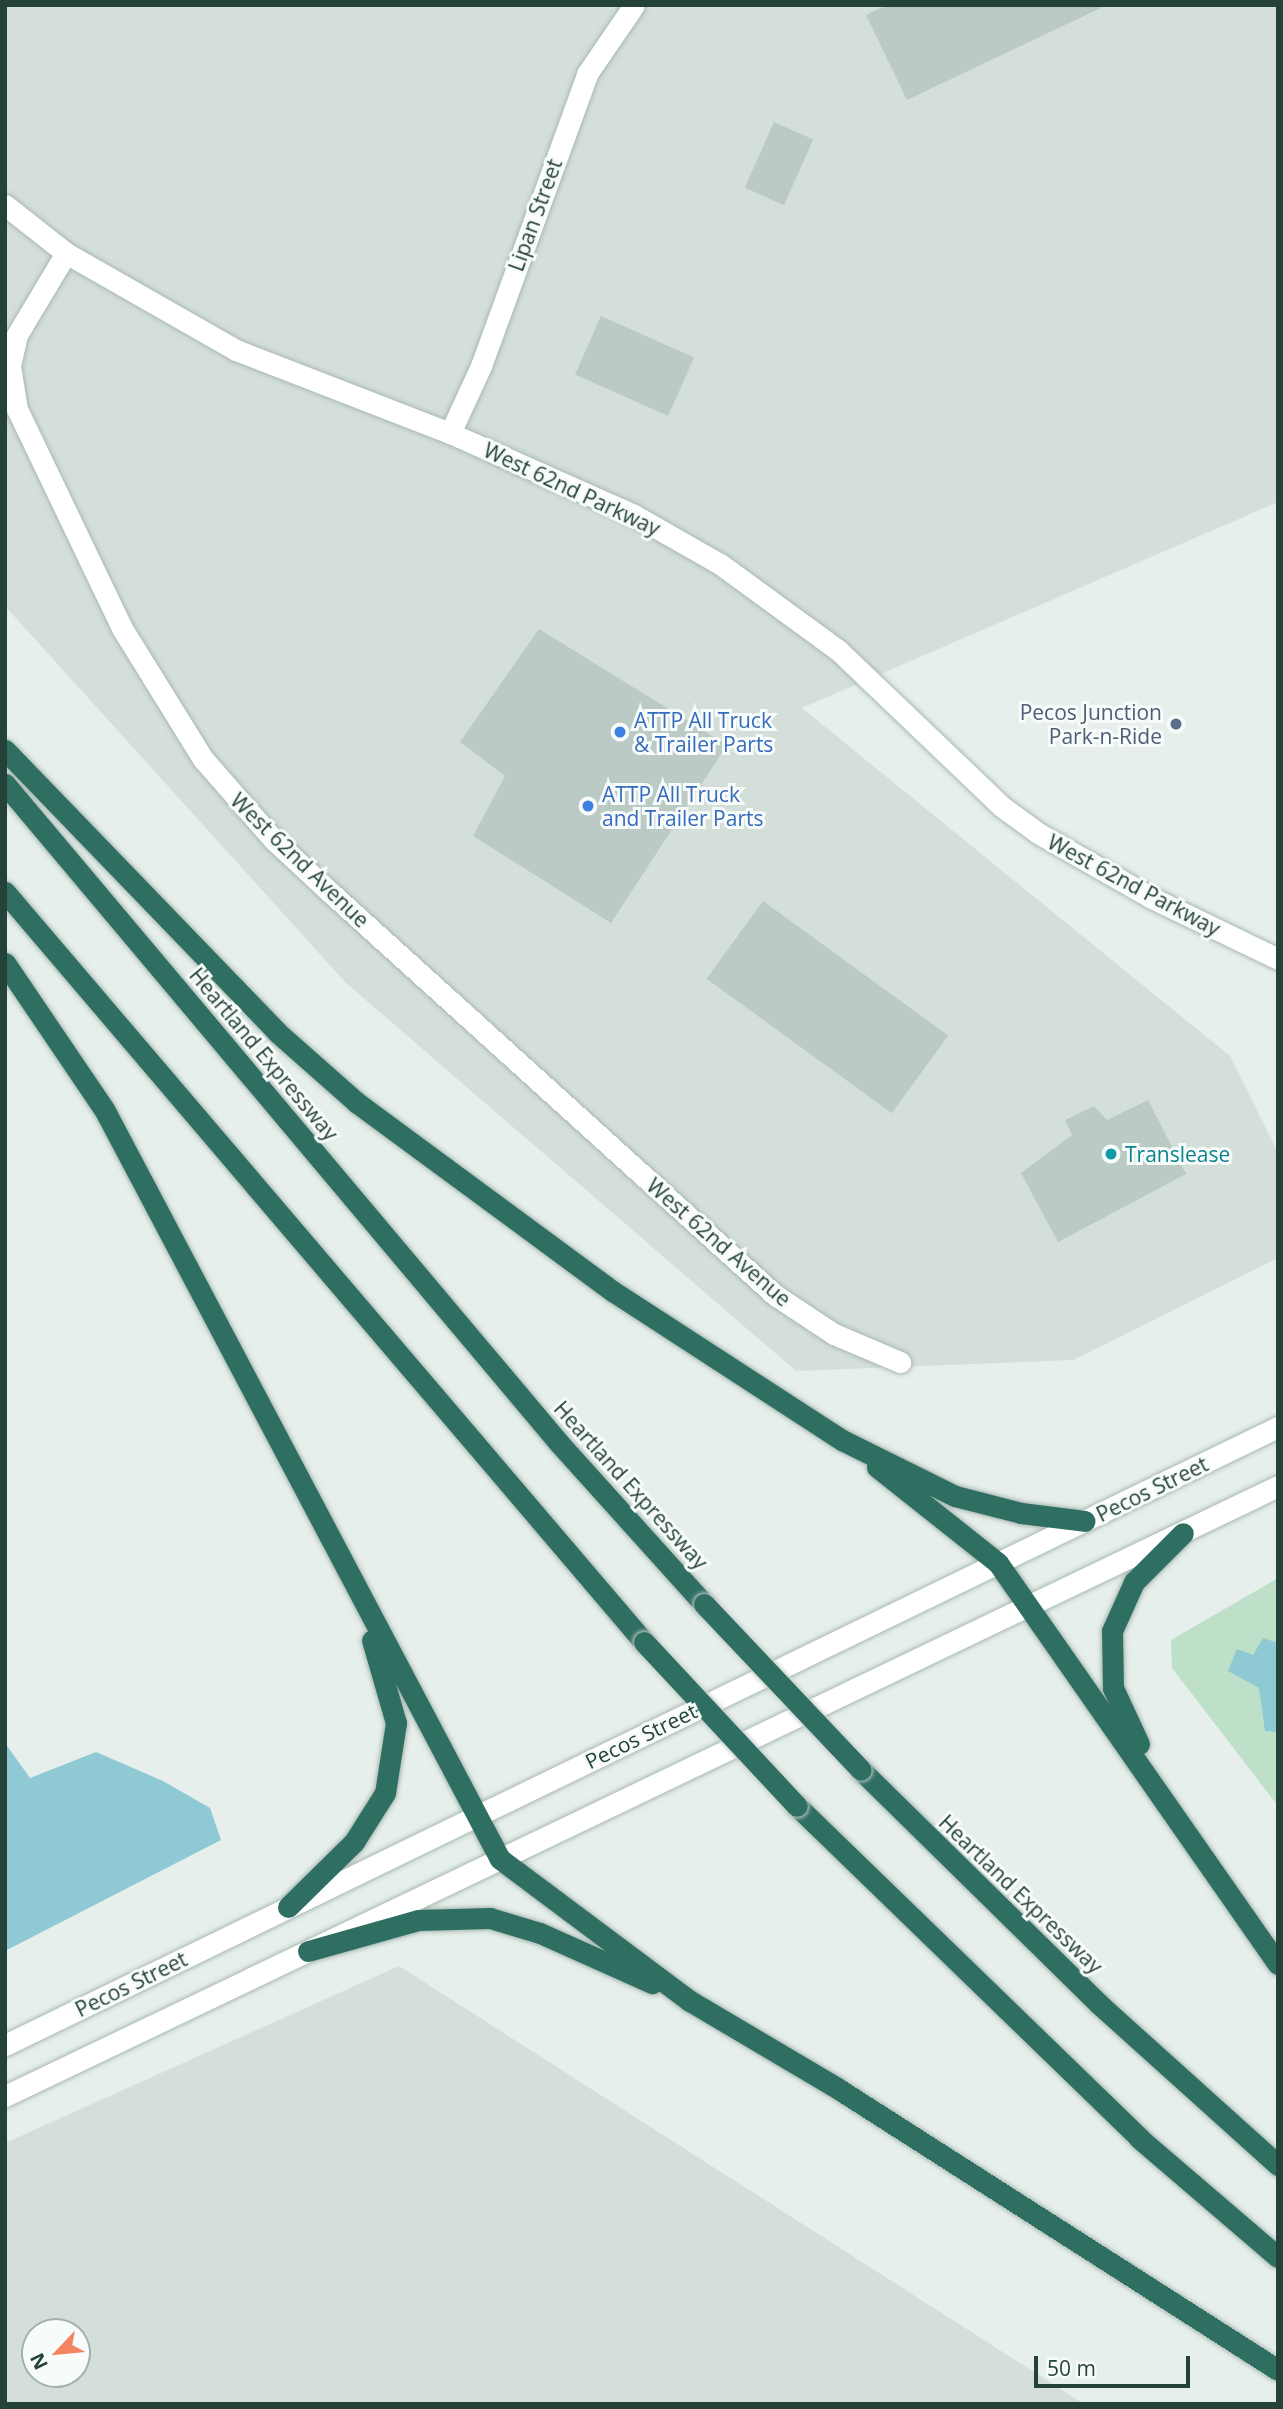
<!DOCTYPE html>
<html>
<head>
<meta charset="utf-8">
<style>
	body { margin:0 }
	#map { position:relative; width:1283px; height:2409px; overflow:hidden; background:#e6efeb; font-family:"Open Sans",sans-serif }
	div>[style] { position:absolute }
	.built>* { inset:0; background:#d4dfda }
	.green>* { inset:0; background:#bfe0c8 }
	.water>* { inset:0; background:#8ec9d4 }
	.building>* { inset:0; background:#bbcac4; transform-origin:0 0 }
	.roads { filter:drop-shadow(0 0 2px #a8b8b2) drop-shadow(0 0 2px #a8b8b2) }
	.street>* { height:21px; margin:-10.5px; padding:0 10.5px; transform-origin:10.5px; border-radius:10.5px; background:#fff }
	.secondary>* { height:21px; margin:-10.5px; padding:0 10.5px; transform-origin:10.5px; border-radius:10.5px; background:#fff }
	.highway>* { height:21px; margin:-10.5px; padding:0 10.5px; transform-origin:10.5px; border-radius:10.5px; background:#2f6f62 }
	.bridges { filter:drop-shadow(0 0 2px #c2cac8) drop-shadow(0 0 2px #c2cac8) }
	.highway-bridge>* { height:21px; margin:-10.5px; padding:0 10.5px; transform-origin:10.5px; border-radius:10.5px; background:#2f6f62 }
	.dots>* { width:19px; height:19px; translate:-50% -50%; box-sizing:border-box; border:4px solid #f7fbf9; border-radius:50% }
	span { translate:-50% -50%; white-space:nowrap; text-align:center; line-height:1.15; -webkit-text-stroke:6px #f7fbf9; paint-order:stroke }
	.street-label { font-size:21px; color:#24423a }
	.service-label { font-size:21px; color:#4e5e75 }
	.right { translate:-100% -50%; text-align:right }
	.shop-label { font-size:21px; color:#366cbe }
	.left { translate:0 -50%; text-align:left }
	.culture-label { font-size:21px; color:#0d838f }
	.frame { position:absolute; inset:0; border:7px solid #24423a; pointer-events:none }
	.north { position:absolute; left:21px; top:2318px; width:70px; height:70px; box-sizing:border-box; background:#f7fbf9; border:2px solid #a3b1ad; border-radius:50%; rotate:244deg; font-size:19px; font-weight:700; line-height:28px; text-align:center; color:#24423a }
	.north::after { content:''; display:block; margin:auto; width:24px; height:32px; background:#f4845f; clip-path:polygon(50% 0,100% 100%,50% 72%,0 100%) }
	.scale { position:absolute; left:1034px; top:2356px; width:156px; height:32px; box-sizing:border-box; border:4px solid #24423a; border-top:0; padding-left:9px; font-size:21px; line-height:24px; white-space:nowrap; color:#24423a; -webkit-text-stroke:5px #f7fbf9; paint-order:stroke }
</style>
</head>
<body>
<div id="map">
	<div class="built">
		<div style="clip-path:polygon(5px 5px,1276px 5px,1278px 502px,802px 708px,1230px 1056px,1278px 1153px,1278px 1258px,1073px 1360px,796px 1371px,346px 983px,5px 606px)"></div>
		<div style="clip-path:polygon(evenodd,399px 1966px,1084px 2404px,5px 2404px,5px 2143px,399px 1966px,35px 2332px,77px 2332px,77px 2374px,35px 2374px,35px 2332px)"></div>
	</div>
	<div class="green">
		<div style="clip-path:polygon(1278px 1578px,1278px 1806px,1172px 1668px,1171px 1640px)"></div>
	</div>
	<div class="water">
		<div style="clip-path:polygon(1263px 1638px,1278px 1643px,1278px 1732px,1265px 1731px,1259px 1688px,1228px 1671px,1237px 1649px,1253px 1655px)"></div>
		<div style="clip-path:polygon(5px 1743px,30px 1778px,96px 1752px,163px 1781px,210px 1808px,221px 1840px,5px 1951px)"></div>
	</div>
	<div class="building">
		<div style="clip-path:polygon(887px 5px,1107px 5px,907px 100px,866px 15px)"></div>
		<div style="left:774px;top:122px;width:43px;height:72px;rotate:24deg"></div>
		<div style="left:601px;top:316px;width:102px;height:64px;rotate:24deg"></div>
		<div style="clip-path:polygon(539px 629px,727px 745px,611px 923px,473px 836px,505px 776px,460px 742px)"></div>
		<div style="left:763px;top:901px;width:229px;height:96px;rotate:36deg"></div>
		<div style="clip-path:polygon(1148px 1100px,1186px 1174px,1058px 1242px,1021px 1173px,1072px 1135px,1065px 1120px,1094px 1106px,1107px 1120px)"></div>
	</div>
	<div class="roads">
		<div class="street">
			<div style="left:66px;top:253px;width:96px;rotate:120.9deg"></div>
			<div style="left:17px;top:335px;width:32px;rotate:103deg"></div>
			<div style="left:10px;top:366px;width:44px;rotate:80.8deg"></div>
			<div style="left:17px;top:409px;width:245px;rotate:64.4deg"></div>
			<div style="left:123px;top:630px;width:152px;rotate:58.2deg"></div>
			<div style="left:203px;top:759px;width:108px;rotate:48.8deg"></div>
			<div style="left:274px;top:840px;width:79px;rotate:43deg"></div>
			<div style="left:332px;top:894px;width:598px;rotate:42.15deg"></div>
			<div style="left:775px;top:1295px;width:71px;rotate:33.5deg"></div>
			<div style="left:834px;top:1334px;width:72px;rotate:23deg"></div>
			<div style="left:450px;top:433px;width:74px;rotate:-65.2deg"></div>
			<div style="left:481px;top:366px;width:311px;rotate:-70deg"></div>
			<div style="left:587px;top:74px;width:83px;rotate:-55.7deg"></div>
		</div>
		<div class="secondary">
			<div style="left:5px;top:205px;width:78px;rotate:38.2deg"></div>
			<div style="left:66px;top:253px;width:196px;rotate:29.7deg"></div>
			<div style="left:236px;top:350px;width:230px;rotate:21.2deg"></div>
			<div style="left:450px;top:433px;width:201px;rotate:24deg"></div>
			<div style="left:634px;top:515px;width:99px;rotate:29.7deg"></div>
			<div style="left:720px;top:564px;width:146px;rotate:36.1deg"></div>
			<div style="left:838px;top:650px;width:226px;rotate:43.7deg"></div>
			<div style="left:1001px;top:806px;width:46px;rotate:36.1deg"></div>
			<div style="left:1038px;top:833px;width:129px;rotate:29.7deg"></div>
			<div style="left:1150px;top:897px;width:142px;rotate:25.8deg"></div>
			<div style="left:5px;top:2045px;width:1415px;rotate:-25.9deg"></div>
			<div style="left:5px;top:2096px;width:1412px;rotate:-25.6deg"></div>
		</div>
		<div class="highway">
			<div style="left:5px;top:750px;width:392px;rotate:46deg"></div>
			<div style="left:277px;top:1032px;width:106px;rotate:41.5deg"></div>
			<div style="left:356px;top:1102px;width:320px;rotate:36.4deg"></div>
			<div style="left:614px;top:1292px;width:272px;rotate:33deg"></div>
			<div style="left:842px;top:1440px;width:126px;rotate:26.4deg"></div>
			<div style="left:955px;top:1496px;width:68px;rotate:14.4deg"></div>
			<div style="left:1021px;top:1513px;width:64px;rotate:7.1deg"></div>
			<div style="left:5px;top:784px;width:861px;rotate:49.95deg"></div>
			<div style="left:559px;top:1443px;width:217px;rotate:48deg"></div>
			<div style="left:5px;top:892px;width:985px;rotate:49.57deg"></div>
			<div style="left:5px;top:963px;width:176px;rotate:55.9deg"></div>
			<div style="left:104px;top:1109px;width:848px;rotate:62.17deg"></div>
			<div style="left:500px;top:1859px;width:237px;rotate:36.8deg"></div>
			<div style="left:690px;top:2001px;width:171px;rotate:30.6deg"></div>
			<div style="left:837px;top:2088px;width:523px;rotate:32.6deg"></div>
			<div style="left:877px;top:1467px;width:154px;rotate:38.4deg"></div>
			<div style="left:998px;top:1563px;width:489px;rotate:55.1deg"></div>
			<div style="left:1139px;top:1744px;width:62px;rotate:-114.9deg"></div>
			<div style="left:1113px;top:1688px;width:57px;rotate:-91deg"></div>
			<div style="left:1112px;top:1631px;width:54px;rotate:-65.8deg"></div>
			<div style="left:1134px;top:1582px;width:69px;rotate:-45deg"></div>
			<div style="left:861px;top:1770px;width:334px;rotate:44.5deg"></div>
			<div style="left:1099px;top:2004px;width:241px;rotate:42deg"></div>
			<div style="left:797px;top:1806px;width:477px;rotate:44.1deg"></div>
			<div style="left:1139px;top:2138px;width:183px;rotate:40.6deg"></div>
			<div style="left:288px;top:1907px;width:93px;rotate:-44.6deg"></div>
			<div style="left:354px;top:1842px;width:58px;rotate:-57.7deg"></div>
			<div style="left:385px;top:1793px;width:71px;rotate:-81.1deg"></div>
			<div style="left:396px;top:1723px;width:86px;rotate:-106.1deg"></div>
			<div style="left:308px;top:1951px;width:114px;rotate:-15.7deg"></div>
			<div style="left:418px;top:1920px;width:72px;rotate:-1.6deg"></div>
			<div style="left:490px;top:1918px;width:52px;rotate:16.7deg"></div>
			<div style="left:540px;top:1933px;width:123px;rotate:24.1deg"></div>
		</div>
	</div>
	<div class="bridges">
		<div class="highway-bridge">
			<div style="left:704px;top:1604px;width:228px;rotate:46.6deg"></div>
			<div style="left:644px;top:1642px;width:224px;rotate:47deg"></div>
		</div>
	</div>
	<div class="dots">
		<div style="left:1176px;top:724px;background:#5c6f8a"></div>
		<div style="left:620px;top:732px;background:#3f7fe0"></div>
		<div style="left:588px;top:806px;background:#3f7fe0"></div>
		<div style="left:1111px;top:1154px;background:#0f9aa8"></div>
	</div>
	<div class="street-label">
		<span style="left:535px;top:215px;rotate:-70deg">Lipan Street</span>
		<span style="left:572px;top:489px;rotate:25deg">West 62nd Parkway</span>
		<span style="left:300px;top:860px;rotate:44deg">West 62nd Avenue</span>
		<span style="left:1134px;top:885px;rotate:28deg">West 62nd Parkway</span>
		<span style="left:264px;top:1054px;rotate:50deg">Heartland Expressway</span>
		<span style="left:719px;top:1242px;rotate:41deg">West 62nd Avenue</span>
		<span style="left:631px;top:1485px;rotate:48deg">Heartland Expressway</span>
		<span style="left:1152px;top:1489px;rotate:-26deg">Pecos Street</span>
		<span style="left:641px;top:1736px;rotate:-26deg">Pecos Street</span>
		<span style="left:1021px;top:1894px;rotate:44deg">Heartland Expressway</span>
		<span style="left:131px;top:1984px;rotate:-26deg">Pecos Street</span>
	</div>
	<div class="service-label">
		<span class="right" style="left:1162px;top:724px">Pecos Junction<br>Park-n-Ride</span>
	</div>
	<div class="shop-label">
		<span class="left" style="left:634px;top:732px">ATTP All Truck<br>&amp; Trailer Parts</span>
		<span class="left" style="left:602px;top:806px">ATTP All Truck<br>and Trailer Parts</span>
	</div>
	<div class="culture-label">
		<span class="left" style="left:1125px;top:1154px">Translease</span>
	</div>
	<div class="frame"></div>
	<div class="north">N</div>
	<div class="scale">50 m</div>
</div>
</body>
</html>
